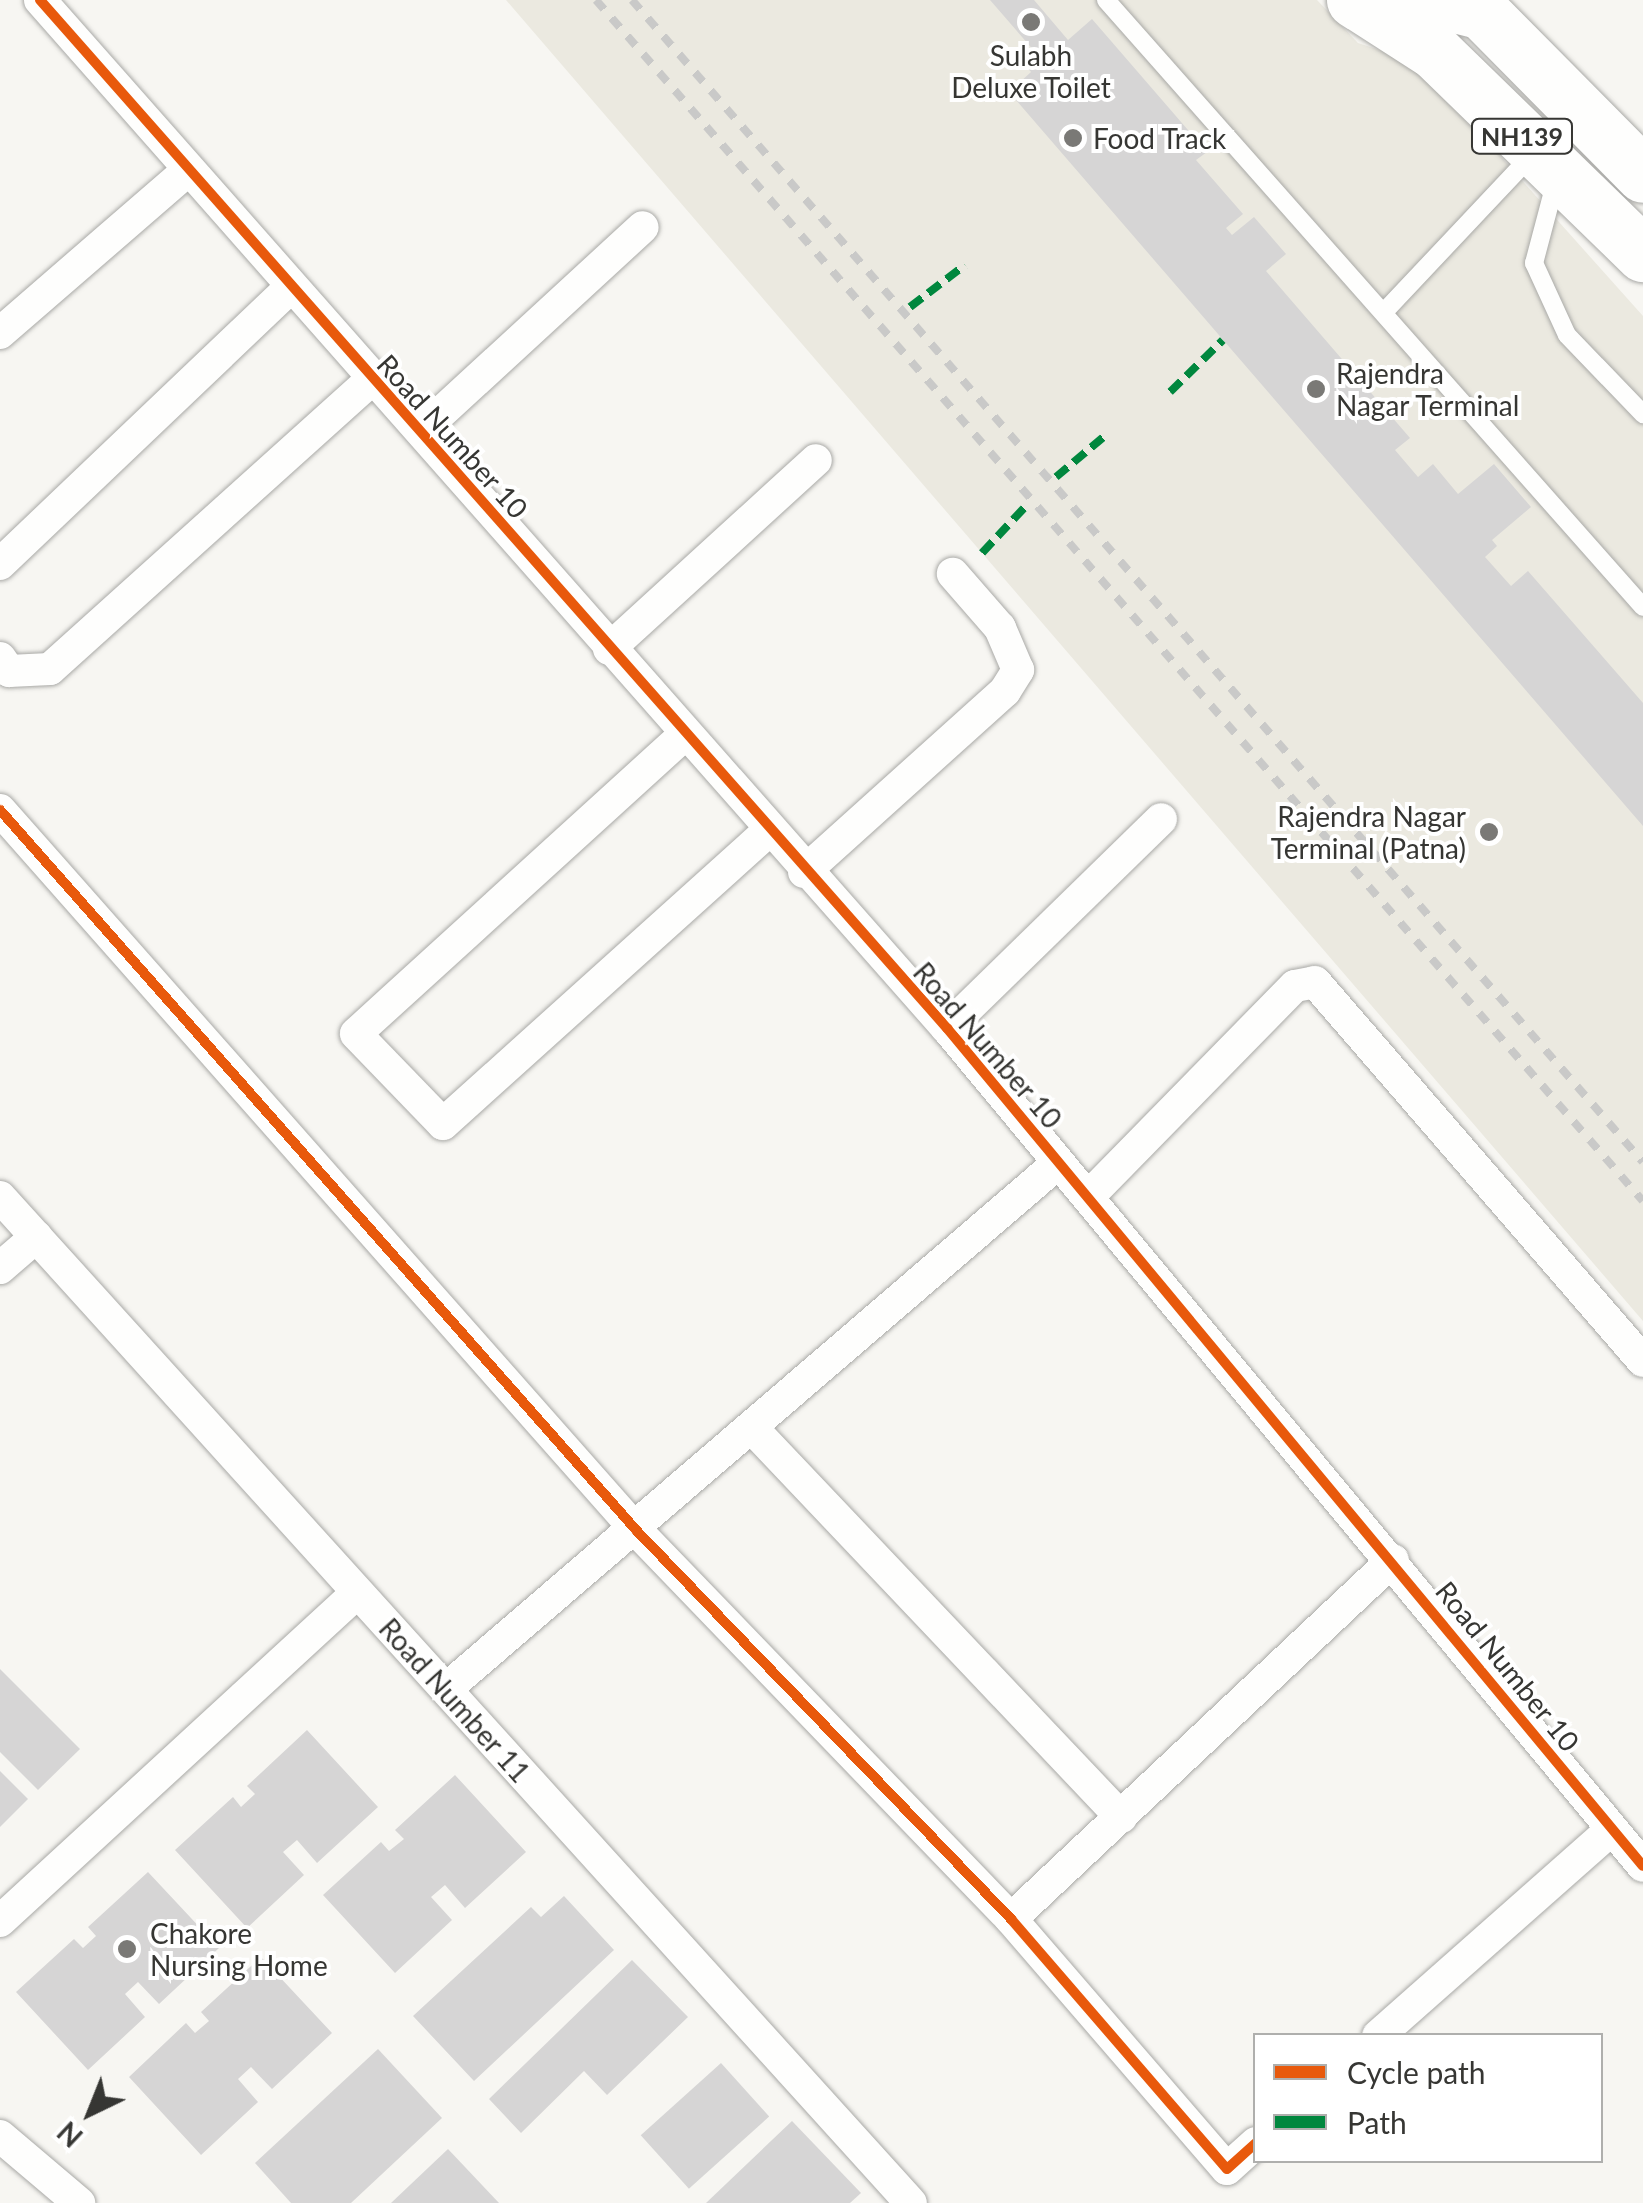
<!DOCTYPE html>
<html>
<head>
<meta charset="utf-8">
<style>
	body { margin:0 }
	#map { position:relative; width:1643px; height:2203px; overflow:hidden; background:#f7f6f2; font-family:Lato,sans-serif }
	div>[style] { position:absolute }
	.built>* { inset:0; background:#ebe9e0 }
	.building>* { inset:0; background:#d6d5d5; transform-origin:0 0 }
	.roads { filter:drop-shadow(0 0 2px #a9a9a6) drop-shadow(0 0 2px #a9a9a6) }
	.lane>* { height:18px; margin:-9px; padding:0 9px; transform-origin:9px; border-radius:9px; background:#fefefd }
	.street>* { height:32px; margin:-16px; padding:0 16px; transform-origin:16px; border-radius:16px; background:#fefefd }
	.secondary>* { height:48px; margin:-24px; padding:0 24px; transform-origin:24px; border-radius:24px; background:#fefefd }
	.highway>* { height:55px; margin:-27.5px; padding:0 27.5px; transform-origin:27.5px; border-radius:27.5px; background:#fefefd }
	.rail>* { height:8px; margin-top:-4px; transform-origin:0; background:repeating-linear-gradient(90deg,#c9c9c8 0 12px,transparent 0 24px) }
	.quiet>* { height:8px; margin-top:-4px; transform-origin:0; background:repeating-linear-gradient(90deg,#00873e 0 15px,transparent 0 23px) }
	.cycleway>* { height:10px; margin:-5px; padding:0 5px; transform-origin:5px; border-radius:5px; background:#e8590c }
	.dots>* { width:28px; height:28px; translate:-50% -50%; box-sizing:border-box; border:5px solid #fff; border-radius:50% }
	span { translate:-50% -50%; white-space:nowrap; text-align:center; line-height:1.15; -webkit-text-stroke:8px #fff; paint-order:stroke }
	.shield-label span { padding:2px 8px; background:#fff; border:2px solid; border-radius:8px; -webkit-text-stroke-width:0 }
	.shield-label { font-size:25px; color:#363633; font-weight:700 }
	.poi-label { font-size:28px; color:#363633 }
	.left { translate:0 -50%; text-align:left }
	.right { translate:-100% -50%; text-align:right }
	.street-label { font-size:28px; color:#363633 }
	.legend { position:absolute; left:1253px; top:2033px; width:350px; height:130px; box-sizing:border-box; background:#fff; border:2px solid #afafad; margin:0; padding:12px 18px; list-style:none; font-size:30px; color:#363633 }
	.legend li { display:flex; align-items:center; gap:20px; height:50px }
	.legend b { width:50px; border:2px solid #afafad }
	.north { position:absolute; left:40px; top:2063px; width:100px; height:100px; -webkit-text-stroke:8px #fff; paint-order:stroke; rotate:223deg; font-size:28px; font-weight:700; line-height:40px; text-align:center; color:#363633 }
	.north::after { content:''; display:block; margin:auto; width:35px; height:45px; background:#363633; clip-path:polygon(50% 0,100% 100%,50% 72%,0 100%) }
</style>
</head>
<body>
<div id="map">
	<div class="built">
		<div style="clip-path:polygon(506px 0,1317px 0,1358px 43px,1416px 62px,1643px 316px,1643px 1321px)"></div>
	</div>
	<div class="building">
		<div style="clip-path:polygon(990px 0,1034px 0,1068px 40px,1092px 19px,1207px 152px,1196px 160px,1243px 214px,1226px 228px,1232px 235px,1254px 217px,1286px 254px,1266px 271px,1410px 438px,1395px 450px,1418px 477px,1433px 464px,1458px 494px,1494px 464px,1531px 507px,1492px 540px,1497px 546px,1485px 557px,1511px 586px,1528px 571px,1643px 703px,1643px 826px,1009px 92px,1031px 72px,1023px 63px,1035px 52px)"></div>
		<div style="clip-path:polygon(0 1669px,80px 1749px,38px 1790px,0 1752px)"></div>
		<div style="clip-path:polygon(307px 1730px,378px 1807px,317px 1863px,297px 1840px,283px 1852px,304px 1875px,247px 1928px,175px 1850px,233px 1797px,241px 1807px,255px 1794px,247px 1786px)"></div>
		<div style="clip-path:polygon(0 1771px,28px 1799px,0 1827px)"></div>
		<div style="clip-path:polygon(455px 1775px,526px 1852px,465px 1908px,445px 1885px,431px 1897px,452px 1920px,395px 1973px,323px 1895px,381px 1842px,389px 1851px,404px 1839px,395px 1830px)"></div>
		<div style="clip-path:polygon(148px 1872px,219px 1948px,159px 2004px,138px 1982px,125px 1994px,145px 2017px,88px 2070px,16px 1992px,74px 1939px,83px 1948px,96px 1936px,88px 1927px)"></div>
		<div style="clip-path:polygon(564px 1896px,614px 1950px,474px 2081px,413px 2016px,531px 1907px,541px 1917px)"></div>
		<div style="clip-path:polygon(261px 1957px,332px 2033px,272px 2089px,251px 2067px,238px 2079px,258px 2102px,201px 2155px,129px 2077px,186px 2023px,195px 2033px,209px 2021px,201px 2012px)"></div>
		<div style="clip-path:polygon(632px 1960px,688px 2017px,607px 2095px,584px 2071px,521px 2133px,489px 2099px)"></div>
		<div style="clip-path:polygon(378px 2049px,442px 2118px,351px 2203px,291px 2203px,255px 2163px)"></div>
		<div style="left:721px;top:2063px;width:72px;height:108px;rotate:48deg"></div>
		<div style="clip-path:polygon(792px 2121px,861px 2193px,850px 2203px,706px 2203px)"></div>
		<div style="clip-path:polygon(448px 2149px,499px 2203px,391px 2203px)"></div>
	</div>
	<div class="roads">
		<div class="lane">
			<div style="left:1106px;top:0;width:810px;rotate:48.5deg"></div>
			<div style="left:1556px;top:180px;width:86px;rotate:104.8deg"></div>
			<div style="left:1534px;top:263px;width:79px;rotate:65.4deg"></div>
			<div style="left:1567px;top:335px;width:110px;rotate:46.1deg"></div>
			<div style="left:1384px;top:312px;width:214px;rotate:-46.7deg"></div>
		</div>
		<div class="street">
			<div style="left:40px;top:0;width:1371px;rotate:48.58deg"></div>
			<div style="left:947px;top:1028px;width:1089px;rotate:50.29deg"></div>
			<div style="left:0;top:333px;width:249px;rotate:-40.9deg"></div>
			<div style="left:421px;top:431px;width:301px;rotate:-42.6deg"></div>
			<div style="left:0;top:564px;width:402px;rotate:-43.6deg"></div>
			<div style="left:609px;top:649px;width:280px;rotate:-42.4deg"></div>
			<div style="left:0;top:658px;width:16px;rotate:55deg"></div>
			<div style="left:9px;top:671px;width:41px;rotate:-2.8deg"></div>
			<div style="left:50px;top:669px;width:433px;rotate:-42deg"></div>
			<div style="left:683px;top:736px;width:442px;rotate:137.7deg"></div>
			<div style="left:356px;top:1034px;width:125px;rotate:46deg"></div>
			<div style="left:443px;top:1124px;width:438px;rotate:-42deg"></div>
			<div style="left:0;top:810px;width:962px;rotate:48.54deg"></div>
			<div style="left:637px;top:1531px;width:539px;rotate:46.05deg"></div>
			<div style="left:1011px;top:1919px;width:330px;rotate:49.2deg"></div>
			<div style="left:1227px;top:2169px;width:39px;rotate:-42deg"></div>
			<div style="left:804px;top:872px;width:270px;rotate:-42deg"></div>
			<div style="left:1005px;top:691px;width:25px;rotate:-58deg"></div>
			<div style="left:1018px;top:670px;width:46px;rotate:-113.2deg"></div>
			<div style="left:1000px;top:628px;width:72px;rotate:-131deg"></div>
			<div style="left:947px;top:1028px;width:299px;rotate:-44.3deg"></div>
			<div style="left:1089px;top:1196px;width:294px;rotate:-45.6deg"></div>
			<div style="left:1295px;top:986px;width:20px;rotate:-11deg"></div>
			<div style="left:1315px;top:982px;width:501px;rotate:49.13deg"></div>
			<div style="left:0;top:1197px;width:1357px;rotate:47.84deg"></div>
			<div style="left:0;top:1268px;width:48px;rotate:-40.7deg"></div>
			<div style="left:753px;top:1429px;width:535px;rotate:46.52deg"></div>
			<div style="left:446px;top:1689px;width:807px;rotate:-40.68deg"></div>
			<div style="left:1011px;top:1919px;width:524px;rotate:-43.22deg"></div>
			<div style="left:0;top:1921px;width:485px;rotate:-42.6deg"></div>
			<div style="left:1378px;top:2036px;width:312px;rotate:-41.5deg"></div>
			<div style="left:0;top:2136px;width:104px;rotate:40.3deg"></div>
		</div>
		<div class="secondary">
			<div style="left:1419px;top:0;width:66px;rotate:14deg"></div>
		</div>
		<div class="highway">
			<div style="left:1354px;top:0;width:96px;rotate:32.7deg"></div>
			<div style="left:1435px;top:52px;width:290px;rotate:44.2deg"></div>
			<div style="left:1470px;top:0;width:246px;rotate:45.3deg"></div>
		</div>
	</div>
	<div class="rail">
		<div style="left:596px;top:0;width:1593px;rotate:48.92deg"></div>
		<div style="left:632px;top:0;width:1540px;rotate:48.98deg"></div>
	</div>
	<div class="quiet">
		<div style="left:910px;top:307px;width:69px;rotate:-37.4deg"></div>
		<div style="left:1170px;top:392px;width:74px;rotate:-44.5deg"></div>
		<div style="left:1056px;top:477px;width:67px;rotate:-40.1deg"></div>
		<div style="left:982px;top:553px;width:62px;rotate:-47deg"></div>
	</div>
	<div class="cycleway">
		<div style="left:40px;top:0;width:1371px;rotate:48.58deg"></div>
		<div style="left:947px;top:1028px;width:1089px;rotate:50.29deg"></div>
		<div style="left:0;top:810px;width:962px;rotate:48.54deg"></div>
		<div style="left:637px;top:1531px;width:539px;rotate:46.05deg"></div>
		<div style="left:1011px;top:1919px;width:330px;rotate:49.2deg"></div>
		<div style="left:1227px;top:2169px;width:39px;rotate:-42deg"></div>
	</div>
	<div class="dots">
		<div style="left:1031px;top:22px;background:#7a7976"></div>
		<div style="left:1073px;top:138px;background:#7a7976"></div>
		<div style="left:1316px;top:389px;background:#7a7976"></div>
		<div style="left:1489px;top:832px;background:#7a7976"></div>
		<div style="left:127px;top:1949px;background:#7a7976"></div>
	</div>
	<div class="shield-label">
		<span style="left:1522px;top:136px">NH139</span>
	</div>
	<div class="poi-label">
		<span style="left:1031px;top:71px">Sulabh<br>Deluxe Toilet</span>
		<span class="left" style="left:1093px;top:138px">Food Track</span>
		<span class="left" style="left:1336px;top:389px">Rajendra<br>Nagar Terminal</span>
		<span class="right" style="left:1466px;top:832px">Rajendra Nagar<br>Terminal (Patna)</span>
		<span class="left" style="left:150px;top:1949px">Chakore<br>Nursing Home</span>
	</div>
	<div class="street-label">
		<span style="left:453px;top:436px;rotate:48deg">Road Number 10</span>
		<span style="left:988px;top:1045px;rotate:49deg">Road Number 10</span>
		<span style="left:1508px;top:1666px;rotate:51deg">Road Number 10</span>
		<span style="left:455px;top:1700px;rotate:48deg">Road Number 11</span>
	</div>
	<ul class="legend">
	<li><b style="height:12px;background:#e8590c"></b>Cycle path</li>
	<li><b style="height:12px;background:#00873e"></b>Path</li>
	</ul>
	<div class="north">N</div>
</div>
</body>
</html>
